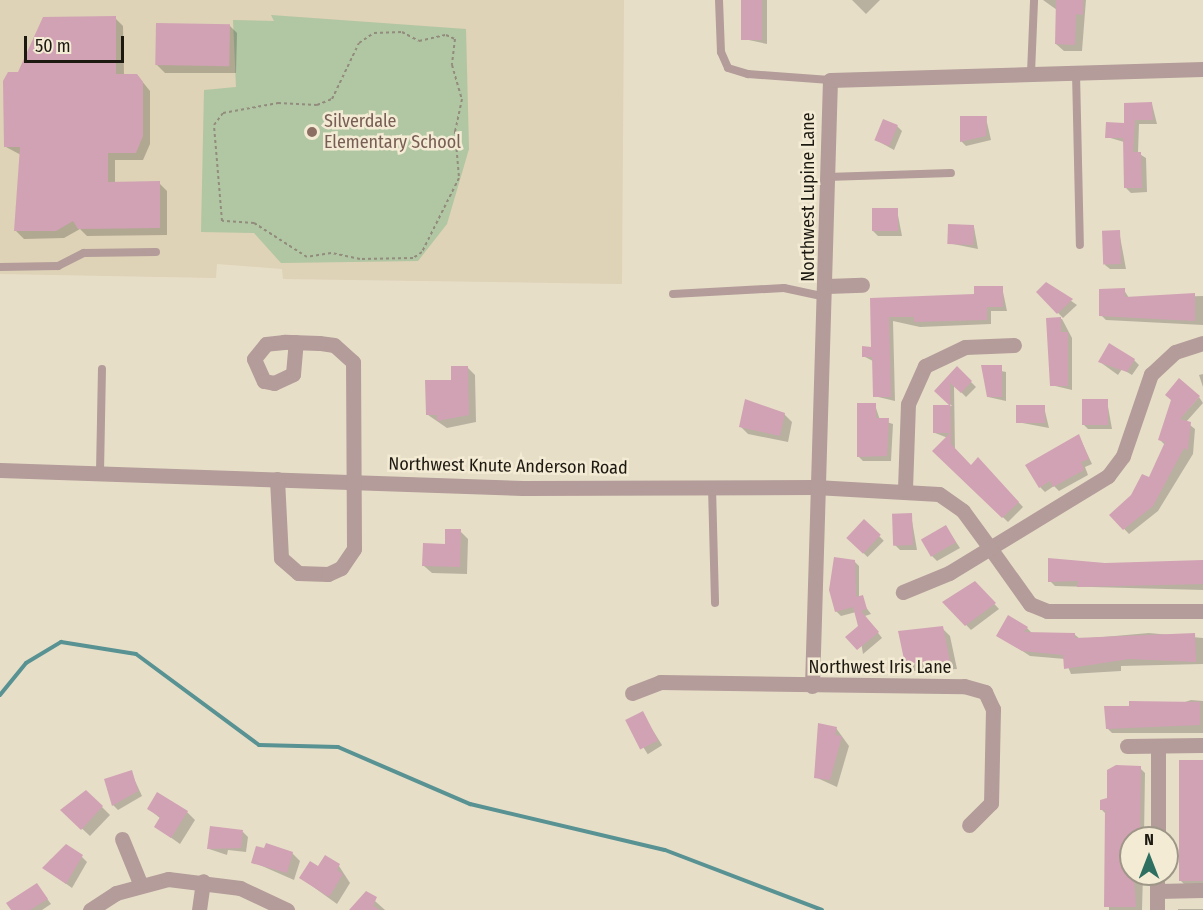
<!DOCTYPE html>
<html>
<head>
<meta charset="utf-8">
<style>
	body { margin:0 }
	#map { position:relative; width:1203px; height:910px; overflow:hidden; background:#e7dec8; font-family:"Fira Sans Condensed",sans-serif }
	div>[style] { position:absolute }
	.built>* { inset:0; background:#ded2b7 }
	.green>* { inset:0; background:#b1c6a3 }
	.shadow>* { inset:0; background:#0003; transform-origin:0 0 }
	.stream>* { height:4px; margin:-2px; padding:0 2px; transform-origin:2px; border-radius:2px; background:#589293 }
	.building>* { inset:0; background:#d1a2b4; transform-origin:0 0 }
	.path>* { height:2px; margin-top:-1px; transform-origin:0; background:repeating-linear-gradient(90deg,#928c7c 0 3px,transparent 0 6px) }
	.lane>* { height:8px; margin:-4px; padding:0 4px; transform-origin:4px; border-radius:4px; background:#b39c99 }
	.street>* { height:15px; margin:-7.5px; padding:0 7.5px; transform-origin:7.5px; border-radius:7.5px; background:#b39c99 }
	.dots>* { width:16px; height:16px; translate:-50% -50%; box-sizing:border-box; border:3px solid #f4ebd5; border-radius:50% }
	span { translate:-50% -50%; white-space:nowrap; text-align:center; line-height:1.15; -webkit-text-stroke:5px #f4ebd5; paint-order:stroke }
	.education-label { font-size:18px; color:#785e54 }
	.left { translate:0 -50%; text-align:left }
	.street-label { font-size:18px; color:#1c1911 }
	.north { position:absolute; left:1119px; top:826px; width:60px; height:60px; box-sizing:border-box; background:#f4ebd5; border:2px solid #9e9787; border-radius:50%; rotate:0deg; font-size:16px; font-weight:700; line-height:24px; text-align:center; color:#1c1911 }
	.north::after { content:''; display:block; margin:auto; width:21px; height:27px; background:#2d6f60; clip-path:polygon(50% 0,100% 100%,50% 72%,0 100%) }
	.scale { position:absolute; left:24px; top:36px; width:100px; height:27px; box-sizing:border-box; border:3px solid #1c1911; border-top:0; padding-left:8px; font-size:18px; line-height:21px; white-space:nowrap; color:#1c1911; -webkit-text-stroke:4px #f4ebd5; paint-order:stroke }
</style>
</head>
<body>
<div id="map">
	<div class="built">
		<div style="clip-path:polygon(0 0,624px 0,622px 284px,283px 279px,282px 269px,217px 264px,216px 278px,0 274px)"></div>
	</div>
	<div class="green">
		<div style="clip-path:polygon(271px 15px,466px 29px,469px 149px,447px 224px,418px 261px,281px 263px,254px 233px,201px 232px,204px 90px,236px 87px,233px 20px,274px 21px)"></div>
	</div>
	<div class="shadow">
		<div style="clip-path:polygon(742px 0,767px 0,767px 44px,744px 39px)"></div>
		<div style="clip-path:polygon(852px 0,880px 0,866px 14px)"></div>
		<div style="clip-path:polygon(1043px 0,1086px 0,1082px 51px,1064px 51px,1056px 44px,1057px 10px)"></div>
		<div style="clip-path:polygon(115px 18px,123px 26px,124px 75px,137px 75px,150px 91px,150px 144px,143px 160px,115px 160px,115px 183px,159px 183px,167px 191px,167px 235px,87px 236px,80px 229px,64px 238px,24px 239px,16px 231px,21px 155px,6px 147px,19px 74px)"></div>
		<div style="clip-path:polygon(229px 25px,237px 33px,236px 73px,165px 73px,157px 65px)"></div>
		<div style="clip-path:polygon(1152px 104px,1157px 124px,1139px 124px,1138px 153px,1146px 158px,1147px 192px,1131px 193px,1126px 188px,1124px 142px,1107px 137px)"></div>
		<div style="clip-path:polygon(986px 118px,991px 140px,966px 146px,961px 141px)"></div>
		<div style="clip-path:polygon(897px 126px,902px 131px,894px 150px,876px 140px)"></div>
		<div style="clip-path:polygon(897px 210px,902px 236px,878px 236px,873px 231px)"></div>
		<div style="clip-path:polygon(974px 227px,978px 249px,948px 243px)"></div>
		<div style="clip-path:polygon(1119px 231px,1126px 269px,1110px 269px,1105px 265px)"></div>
		<div style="clip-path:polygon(1047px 284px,1077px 305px,1063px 318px,1038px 292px)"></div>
		<div style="clip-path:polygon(1002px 287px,1007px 311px,991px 311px,991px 324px,920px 327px,893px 321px,895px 401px,874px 396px,873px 361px,863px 356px,873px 348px,872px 299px,976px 295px)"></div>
		<div style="clip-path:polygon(1124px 290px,1129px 298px,1203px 296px,1203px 325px,1106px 320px,1101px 315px)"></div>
		<div style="clip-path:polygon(1048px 319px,1062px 319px,1072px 338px,1072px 390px,1051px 385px)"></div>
		<div style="clip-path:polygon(1134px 360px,1139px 365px,1132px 375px,1122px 369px,1118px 375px,1100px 362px)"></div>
		<div style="clip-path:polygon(467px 367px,475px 375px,476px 422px,447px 428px,428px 415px)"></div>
		<div style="clip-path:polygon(982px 367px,1006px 372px,1006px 401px,988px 397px)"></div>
		<div style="clip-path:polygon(957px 368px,976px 387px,966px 397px,954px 385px,955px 451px,971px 467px,978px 459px,1023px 507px,1008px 522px,934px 452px,948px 438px,935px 433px,934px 407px,952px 406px,936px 390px)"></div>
		<div style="clip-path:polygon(1203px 374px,1203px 387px,1199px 375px)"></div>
		<div style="clip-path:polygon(1199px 397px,1203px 403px,1186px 422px,1195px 429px,1193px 454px,1158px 511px,1129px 534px,1111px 515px,1150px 479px,1165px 445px,1160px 440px)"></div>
		<div style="clip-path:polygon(1107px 401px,1112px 429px,1088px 429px,1083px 424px)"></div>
		<div style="clip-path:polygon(875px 405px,880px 420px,893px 424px,891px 461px,863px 461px,858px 456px)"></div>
		<div style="clip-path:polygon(1044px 407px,1049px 428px,1017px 422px)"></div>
		<div style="clip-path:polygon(784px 414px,792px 422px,788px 442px,748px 434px,740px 426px)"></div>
		<div style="clip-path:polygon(1079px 436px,1092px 464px,1085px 467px,1088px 475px,1059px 491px,1054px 486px,1045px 492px,1040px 487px)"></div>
		<div style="clip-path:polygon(911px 515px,917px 550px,900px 550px,895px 545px)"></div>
		<div style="left:864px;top:521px;width:28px;height:23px;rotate:45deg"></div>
		<div style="clip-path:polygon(946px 527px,960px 548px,937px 561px,932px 556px)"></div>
		<div style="clip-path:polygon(460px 531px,468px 539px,467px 574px,432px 573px,424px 566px)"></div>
		<div style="clip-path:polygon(854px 561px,859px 566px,859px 598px,871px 614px,865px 616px,882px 638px,863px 654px,856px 612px,841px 616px,836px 611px)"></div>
		<div style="clip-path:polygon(1203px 562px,1203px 590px,1055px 586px,1050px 581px,1105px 565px)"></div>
		<div style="clip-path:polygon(975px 583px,999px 609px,971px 630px,944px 602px)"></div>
		<div style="clip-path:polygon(942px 628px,950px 636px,957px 669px,914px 671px,906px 663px)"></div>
		<div style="clip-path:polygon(1027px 628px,1032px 633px,1074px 634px,1080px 639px,1149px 633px,1203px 638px,1203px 664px,1121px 666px,1121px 671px,1071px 674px,1065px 659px,1030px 656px,998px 635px)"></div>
		<div style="clip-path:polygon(1191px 700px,1203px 701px,1203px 733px,1112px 733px,1107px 728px)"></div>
		<div style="left:642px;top:713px;width:38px;height:17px;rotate:58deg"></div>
		<div style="clip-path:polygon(836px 728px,849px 746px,837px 787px,815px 777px)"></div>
		<div style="clip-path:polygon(1203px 763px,1203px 884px,1185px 885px,1180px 880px)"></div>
		<div style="clip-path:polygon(1140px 768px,1145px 773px,1144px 838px,1131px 838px,1131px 874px,1143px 874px,1142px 910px,1109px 910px,1107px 815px,1102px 810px)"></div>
		<div style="clip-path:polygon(131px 772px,142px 796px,118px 810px,113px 805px)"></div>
		<div style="clip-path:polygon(102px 807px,110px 815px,90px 836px,62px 810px)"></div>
		<div style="clip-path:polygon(149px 809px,187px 812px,195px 820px,180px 844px,156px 827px,161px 819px)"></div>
		<div style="clip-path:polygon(243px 832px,248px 837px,246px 852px,228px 850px,227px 855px,209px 849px)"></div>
		<div style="clip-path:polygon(292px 853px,300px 861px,294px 880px,253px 862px)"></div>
		<div style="clip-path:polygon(82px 857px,87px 862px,72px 888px,44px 868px,51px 859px)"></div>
		<div style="clip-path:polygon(339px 866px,350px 883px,337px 904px,301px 878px)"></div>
		<div style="clip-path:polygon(37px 885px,51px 904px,42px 910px,13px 910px)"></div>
		<div style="clip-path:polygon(366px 893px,385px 910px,352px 910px)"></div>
		<div style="left:1178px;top:909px;width:25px;height:1px"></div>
	</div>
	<div class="stream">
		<div style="left:0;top:695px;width:41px;rotate:-50.9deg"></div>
		<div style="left:26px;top:663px;width:41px;rotate:-31deg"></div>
		<div style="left:61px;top:642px;width:76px;rotate:9.1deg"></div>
		<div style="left:136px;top:654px;width:153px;rotate:36.5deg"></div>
		<div style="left:259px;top:745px;width:79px;rotate:1.5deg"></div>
		<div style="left:338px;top:747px;width:144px;rotate:23.4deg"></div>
		<div style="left:470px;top:804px;width:200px;rotate:13.3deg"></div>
		<div style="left:665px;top:850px;width:168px;rotate:20.9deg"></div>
	</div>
	<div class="building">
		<div style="left:741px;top:0;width:21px;height:40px"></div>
		<div style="clip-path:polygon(1056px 0,1083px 0,1083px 15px,1076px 14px,1075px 45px,1055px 44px)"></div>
		<div style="clip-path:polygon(116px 16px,116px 74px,137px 74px,143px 82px,143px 136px,136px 153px,108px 153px,108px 182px,160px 181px,160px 228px,78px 229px,73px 221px,56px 231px,14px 231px,20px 147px,4px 147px,3px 81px,8px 72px,18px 72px,43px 17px)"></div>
		<div style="left:156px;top:23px;width:74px;height:42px;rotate:1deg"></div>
		<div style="clip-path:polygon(1152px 102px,1153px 120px,1135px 120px,1133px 152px,1141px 152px,1142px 188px,1124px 188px,1123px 138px,1105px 138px,1106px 122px,1124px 123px,1124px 103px)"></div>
		<div style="clip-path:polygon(960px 116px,987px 116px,986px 136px,960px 142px)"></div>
		<div style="left:883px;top:119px;width:16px;height:23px;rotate:22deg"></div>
		<div style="left:872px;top:208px;width:26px;height:23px"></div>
		<div style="left:948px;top:224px;width:26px;height:20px;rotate:2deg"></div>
		<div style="left:1120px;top:230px;width:34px;height:18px;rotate:88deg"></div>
		<div style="clip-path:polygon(1046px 282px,1073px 299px,1057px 314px,1036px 292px)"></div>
		<div style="clip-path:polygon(974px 286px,1003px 286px,1003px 307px,987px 307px,987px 320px,914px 322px,914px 317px,889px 317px,891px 397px,873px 397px,872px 357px,862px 357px,862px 346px,871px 347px,870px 298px,974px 294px)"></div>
		<div style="clip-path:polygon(1125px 288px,1125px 297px,1195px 293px,1195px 321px,1099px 316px,1099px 289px)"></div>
		<div style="clip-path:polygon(1061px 317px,1061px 332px,1068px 332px,1068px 386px,1050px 386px,1046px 318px)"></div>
		<div style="clip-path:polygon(1109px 343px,1135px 359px,1127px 372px,1098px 362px)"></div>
		<div style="clip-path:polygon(981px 365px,1002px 365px,1002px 397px,987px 397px)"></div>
		<div style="clip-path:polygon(451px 366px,468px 366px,469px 415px,437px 421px,437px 415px,426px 415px,425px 380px,451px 380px)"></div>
		<div style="clip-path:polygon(957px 366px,972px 381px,961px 393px,950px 383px,951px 444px,971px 465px,978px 457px,1019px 502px,1002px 518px,932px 451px,950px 433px,933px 433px,933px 405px,949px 405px,934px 391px)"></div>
		<div style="clip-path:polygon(1179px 378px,1200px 396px,1180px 419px,1191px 422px,1188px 450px,1184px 448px,1153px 506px,1123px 530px,1109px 515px,1131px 495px,1142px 474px,1149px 477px,1165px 442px,1158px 440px,1171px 400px,1165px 395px)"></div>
		<div style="clip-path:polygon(745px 399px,785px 413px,780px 436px,739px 427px)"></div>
		<div style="left:1108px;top:399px;width:26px;height:26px;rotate:90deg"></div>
		<div style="clip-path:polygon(857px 403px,876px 403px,876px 418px,889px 418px,887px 456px,857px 457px)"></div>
		<div style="left:1016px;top:405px;width:29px;height:18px"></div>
		<div style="clip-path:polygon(1079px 434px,1089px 459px,1081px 462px,1084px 470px,1053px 487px,1050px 481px,1039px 488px,1025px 465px)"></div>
		<div style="left:912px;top:513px;width:32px;height:20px;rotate:88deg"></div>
		<div style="left:864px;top:519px;width:23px;height:26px;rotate:43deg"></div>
		<div style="left:946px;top:525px;width:20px;height:29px;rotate:60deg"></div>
		<div style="clip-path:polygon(445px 529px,461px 529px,460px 567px,422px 566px,423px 543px,445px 544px)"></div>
		<div style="clip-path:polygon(834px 557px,855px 560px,856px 597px,863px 595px,867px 609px,861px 611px,879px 632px,857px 650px,845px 637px,858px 626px,853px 607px,835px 612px,829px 590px)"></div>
		<div style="clip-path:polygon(1048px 558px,1105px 563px,1203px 560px,1203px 584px,1077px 587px,1078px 581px,1048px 582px)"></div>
		<div style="clip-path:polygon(975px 581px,996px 603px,965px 626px,942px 602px)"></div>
		<div style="clip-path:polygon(1008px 615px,1028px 627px,1024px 632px,1075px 633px,1075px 638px,1195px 633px,1196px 662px,1129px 659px,1064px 669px,1063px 655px,1022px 651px,996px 636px)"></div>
		<div style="clip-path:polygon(943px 626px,950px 662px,905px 664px,898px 631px)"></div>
		<div style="clip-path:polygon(1129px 701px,1200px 702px,1200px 725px,1106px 729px,1104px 706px,1129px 706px)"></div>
		<div style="left:643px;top:711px;width:33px;height:20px;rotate:63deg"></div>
		<div style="clip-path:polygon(818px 723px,837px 727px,835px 735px,842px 736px,830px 780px,814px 778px)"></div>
		<div style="left:1179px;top:760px;width:24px;height:121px"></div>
		<div style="clip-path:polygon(1116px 765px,1141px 766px,1140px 832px,1131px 834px,1136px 907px,1104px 907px,1105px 810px,1100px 810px,1100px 800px,1107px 798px,1107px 770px)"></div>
		<div style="clip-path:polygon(132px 770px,138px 791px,112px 806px,104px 779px)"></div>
		<div style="clip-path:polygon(86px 790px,103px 806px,81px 830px,60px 810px)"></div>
		<div style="clip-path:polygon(157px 792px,188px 811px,171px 838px,154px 827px,160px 817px,147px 809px)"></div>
		<div style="clip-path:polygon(210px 826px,243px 830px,241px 848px,207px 849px)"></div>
		<div style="clip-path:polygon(266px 843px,293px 852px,287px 873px,251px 863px,256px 846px,264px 848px)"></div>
		<div style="clip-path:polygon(66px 844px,83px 855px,66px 884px,42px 868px)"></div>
		<div style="clip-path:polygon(325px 855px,340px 864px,337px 870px,343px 874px,329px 897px,299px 878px,310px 861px,318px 866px)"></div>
		<div style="clip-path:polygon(37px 883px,48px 899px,30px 910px,11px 910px,6px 903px)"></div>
		<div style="clip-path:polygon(366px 891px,377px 897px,373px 906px,380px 910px,349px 910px)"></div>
	</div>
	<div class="path">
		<div style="left:402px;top:32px;width:19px;rotate:28deg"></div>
		<div style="left:419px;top:41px;width:28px;rotate:-13deg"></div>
		<div style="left:446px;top:35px;width:10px;rotate:24deg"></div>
		<div style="left:455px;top:39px;width:26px;rotate:97deg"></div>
		<div style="left:452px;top:65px;width:35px;rotate:74deg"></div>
		<div style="left:462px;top:99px;width:33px;rotate:102deg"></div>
		<div style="left:455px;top:131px;width:47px;rotate:85.1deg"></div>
		<div style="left:459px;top:178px;width:83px;rotate:116.6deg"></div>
		<div style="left:422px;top:252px;width:11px;rotate:146deg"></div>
		<div style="left:413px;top:258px;width:53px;rotate:178.9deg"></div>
		<div style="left:360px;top:259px;width:30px;rotate:-168deg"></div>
		<div style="left:331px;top:253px;width:24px;rotate:171deg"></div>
		<div style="left:307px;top:257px;width:63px;rotate:-147.3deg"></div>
		<div style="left:254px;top:223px;width:32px;rotate:-176deg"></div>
		<div style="left:222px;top:221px;width:96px;rotate:-94.8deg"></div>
		<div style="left:214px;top:125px;width:15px;rotate:-53deg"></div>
		<div style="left:223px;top:113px;width:56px;rotate:-10.3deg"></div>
		<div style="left:278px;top:103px;width:39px;rotate:3deg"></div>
		<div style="left:317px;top:105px;width:16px;rotate:-22deg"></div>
		<div style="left:332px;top:99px;width:62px;rotate:-64.3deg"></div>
		<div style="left:359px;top:43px;width:18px;rotate:-34deg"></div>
		<div style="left:374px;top:33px;width:28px;rotate:-2deg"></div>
	</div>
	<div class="lane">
		<div style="left:719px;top:0;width:52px;rotate:87.8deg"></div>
		<div style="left:721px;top:52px;width:17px;rotate:66deg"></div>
		<div style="left:728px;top:68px;width:21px;rotate:17deg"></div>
		<div style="left:748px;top:74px;width:82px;rotate:4.2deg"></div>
		<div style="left:1031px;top:73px;width:73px;rotate:-87.6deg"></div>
		<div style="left:1076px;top:73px;width:172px;rotate:88.7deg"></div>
		<div style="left:827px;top:177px;width:124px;rotate:-1.8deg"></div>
		<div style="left:0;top:267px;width:58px;rotate:-1deg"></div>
		<div style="left:58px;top:266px;width:29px;rotate:-27deg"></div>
		<div style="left:84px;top:253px;width:72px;rotate:-0.8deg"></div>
		<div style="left:673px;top:294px;width:111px;rotate:-3.1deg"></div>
		<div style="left:784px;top:288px;width:43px;rotate:12.1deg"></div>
		<div style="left:100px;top:472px;width:103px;rotate:-88.9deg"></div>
		<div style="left:712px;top:487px;width:116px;rotate:88.5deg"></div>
	</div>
	<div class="street">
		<div style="left:827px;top:286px;width:35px;rotate:-2deg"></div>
		<div style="left:1203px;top:343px;width:29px;rotate:162deg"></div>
		<div style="left:1175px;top:352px;width:33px;rotate:137deg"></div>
		<div style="left:1151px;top:374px;width:87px;rotate:108.9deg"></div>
		<div style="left:1123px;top:456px;width:25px;rotate:127deg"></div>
		<div style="left:1108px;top:476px;width:138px;rotate:148.6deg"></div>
		<div style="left:990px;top:548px;width:69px;rotate:54.5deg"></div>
		<div style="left:1030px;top:604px;width:18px;rotate:22deg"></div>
		<div style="left:1047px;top:611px;width:156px"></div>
		<div style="left:0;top:470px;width:523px;rotate:1.97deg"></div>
		<div style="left:523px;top:488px;width:292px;rotate:-0.2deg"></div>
		<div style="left:815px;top:487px;width:124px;rotate:3.2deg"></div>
		<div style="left:939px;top:494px;width:29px;rotate:35deg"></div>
		<div style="left:963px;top:511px;width:46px;rotate:53.9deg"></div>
		<div style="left:990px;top:548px;width:48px;rotate:148.6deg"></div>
		<div style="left:949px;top:573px;width:50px;rotate:157.6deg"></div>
		<div style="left:277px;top:479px;width:79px;rotate:87.1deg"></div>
		<div style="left:281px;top:558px;width:23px;rotate:41deg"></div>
		<div style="left:298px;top:573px;width:30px;rotate:2deg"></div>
		<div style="left:328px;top:574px;width:14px;rotate:-25deg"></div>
		<div style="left:341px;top:568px;width:23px;rotate:-56deg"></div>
		<div style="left:354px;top:549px;width:187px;rotate:-90.3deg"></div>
		<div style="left:353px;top:362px;width:25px;rotate:-138deg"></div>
		<div style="left:334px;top:345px;width:15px;rotate:-172deg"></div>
		<div style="left:319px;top:343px;width:35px;rotate:-178deg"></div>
		<div style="left:284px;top:342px;width:18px;rotate:174deg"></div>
		<div style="left:266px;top:344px;width:19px;rotate:129deg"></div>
		<div style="left:254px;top:359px;width:24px;rotate:66deg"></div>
		<div style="left:264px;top:381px;width:10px;rotate:11deg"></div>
		<div style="left:274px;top:383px;width:21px;rotate:-25deg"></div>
		<div style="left:293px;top:374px;width:32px;rotate:-85deg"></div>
		<div style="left:905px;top:489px;width:85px;rotate:-88deg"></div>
		<div style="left:908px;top:404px;width:42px;rotate:-65.9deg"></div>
		<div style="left:925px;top:366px;width:44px;rotate:-25.4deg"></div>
		<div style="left:965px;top:347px;width:49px;rotate:-2.3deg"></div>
		<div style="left:812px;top:686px;width:606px;rotate:-88.3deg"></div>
		<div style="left:830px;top:80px;width:373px;rotate:-1.7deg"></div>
		<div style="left:632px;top:693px;width:30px;rotate:-21deg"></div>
		<div style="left:660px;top:682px;width:304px;rotate:0.8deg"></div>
		<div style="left:964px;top:686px;width:22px;rotate:16deg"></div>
		<div style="left:985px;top:692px;width:19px;rotate:65deg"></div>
		<div style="left:993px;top:709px;width:94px;rotate:91.2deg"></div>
		<div style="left:991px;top:803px;width:31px;rotate:135deg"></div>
		<div style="left:1127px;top:746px;width:76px;rotate:-0.8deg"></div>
		<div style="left:1158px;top:838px;width:92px;rotate:-90deg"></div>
		<div style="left:122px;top:839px;width:48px;rotate:67.8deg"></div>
		<div style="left:1157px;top:891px;width:46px;rotate:-1.2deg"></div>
		<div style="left:90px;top:910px;width:31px;rotate:-33deg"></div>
		<div style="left:116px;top:893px;width:54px;rotate:-15.1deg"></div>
		<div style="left:168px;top:879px;width:73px;rotate:7.1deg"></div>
		<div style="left:240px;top:888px;width:52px;rotate:25.1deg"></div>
		<div style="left:199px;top:910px;width:29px;rotate:-82deg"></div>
		<div style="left:1157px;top:910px;width:36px;rotate:-90deg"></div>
	</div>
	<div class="dots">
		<div style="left:312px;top:132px;background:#8d6e63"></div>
	</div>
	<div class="education-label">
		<span class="left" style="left:324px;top:132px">Silverdale<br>Elementary School</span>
	</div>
	<div class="street-label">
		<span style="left:808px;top:197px;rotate:-90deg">Northwest Lupine Lane</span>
		<span style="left:508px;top:466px;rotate:1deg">Northwest Knute Anderson Road</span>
		<span style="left:880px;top:667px">Northwest Iris Lane</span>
	</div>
	<div class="north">N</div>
	<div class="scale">50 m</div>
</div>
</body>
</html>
